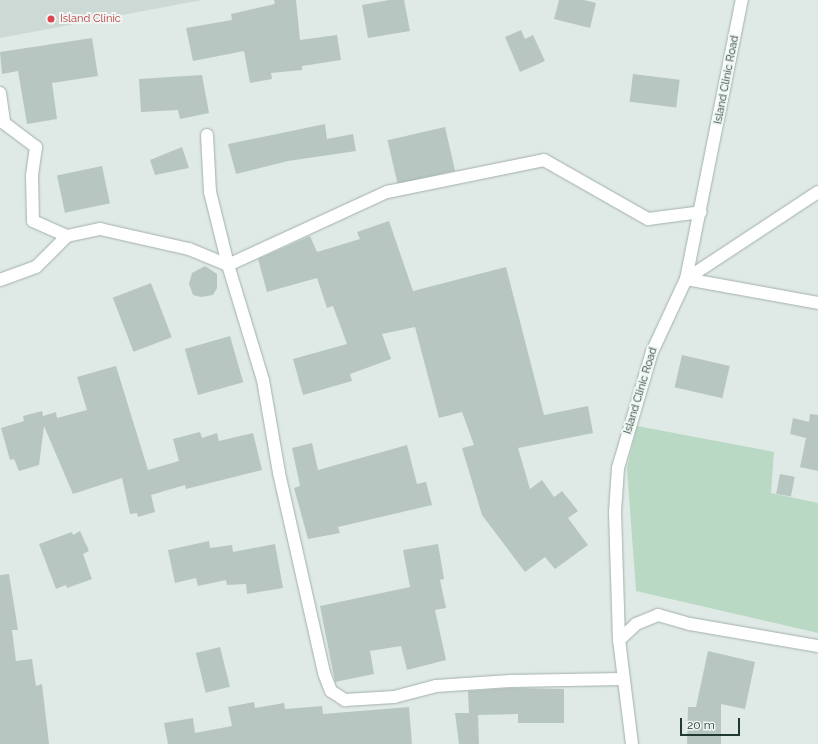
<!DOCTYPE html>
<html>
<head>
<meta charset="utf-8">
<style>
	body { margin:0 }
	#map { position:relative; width:818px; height:744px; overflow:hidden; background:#dfe9e5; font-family:Raleway,sans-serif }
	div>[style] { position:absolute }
	.built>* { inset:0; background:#cdd9d4 }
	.green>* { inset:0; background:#b9d9c4 }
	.building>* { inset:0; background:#b8c6c1; transform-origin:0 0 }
	.roads { filter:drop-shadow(0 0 1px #a3b0ac) drop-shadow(0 0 1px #a3b0ac) }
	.minor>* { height:12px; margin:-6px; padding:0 6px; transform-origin:6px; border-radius:6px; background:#fff }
	.dots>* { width:11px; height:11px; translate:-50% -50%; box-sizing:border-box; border:2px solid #eff6f3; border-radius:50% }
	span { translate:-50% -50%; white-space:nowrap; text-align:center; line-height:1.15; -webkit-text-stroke:4px #eff6f3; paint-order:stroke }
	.health-label { font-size:11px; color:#be3a42 }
	.left { translate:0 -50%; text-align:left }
	.street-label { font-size:11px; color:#223833 }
	.scale { position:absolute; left:680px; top:718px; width:60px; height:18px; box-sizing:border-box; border:2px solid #223833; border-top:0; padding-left:5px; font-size:12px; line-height:14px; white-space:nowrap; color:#223833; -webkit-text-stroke:3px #eff6f3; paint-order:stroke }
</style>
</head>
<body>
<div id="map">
	<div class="built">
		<div style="clip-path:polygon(0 0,202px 0,0 38px)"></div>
	</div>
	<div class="green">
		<div style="clip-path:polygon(637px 426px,774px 452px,771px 493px,818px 503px,818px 633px,636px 591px,627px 468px)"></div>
	</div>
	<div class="building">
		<div style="clip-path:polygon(274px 0,296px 0,300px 40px,337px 35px,341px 60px,302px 66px,302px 70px,271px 73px,272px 79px,250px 83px,244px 51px,193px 61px,186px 28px,232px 20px,231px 14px,275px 4px)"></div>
		<div style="clip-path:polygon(389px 0,404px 0,410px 31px,368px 38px,362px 5px)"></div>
		<div style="clip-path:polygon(559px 0,584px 0,596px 3px,590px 28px,554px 19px)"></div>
		<div style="clip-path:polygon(521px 30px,525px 39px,533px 35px,545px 61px,520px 72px,505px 37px)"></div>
		<div style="clip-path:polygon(92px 38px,98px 76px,52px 83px,57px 119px,27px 124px,18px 71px,2px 74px,0 52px)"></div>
		<div style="left:633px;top:74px;width:47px;height:28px;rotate:7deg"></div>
		<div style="clip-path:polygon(202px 75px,209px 113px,180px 119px,178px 110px,141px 112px,139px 79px)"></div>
		<div style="clip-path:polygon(325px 124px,327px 139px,353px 134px,356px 151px,288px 161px,236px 174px,228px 144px)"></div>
		<div style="left:445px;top:127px;width:45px;height:59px;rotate:77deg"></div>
		<div style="clip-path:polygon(182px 147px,189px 168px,155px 175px,150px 160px)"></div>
		<div style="left:102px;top:166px;width:38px;height:46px;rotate:78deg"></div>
		<div style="clip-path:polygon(389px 221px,413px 291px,506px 267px,544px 415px,588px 406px,593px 433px,518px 448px,530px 489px,542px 480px,554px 497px,562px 491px,578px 511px,568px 518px,588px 545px,555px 569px,545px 557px,525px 572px,482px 515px,462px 448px,474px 445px,462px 412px,439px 418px,415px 327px,382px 334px,391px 359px,350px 374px,352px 381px,303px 395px,293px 359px,347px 344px,333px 306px,327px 308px,317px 278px,267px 292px,258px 259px,310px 236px,317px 252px,360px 239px,357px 232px)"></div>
		<div style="clip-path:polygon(205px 266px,217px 274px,217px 288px,213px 295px,201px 297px,193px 295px,189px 284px,192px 273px)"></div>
		<div style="left:151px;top:283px;width:58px;height:41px;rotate:69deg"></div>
		<div style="left:230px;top:336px;width:48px;height:47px;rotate:74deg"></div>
		<div style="left:682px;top:355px;width:49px;height:33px;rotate:13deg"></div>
		<div style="clip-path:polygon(116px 366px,148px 470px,179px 461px,173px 439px,200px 432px,202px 438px,217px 433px,219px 441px,253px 433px,262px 470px,186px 489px,185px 485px,151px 495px,155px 512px,138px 517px,137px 513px,130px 514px,122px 478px,73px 494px,44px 426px,39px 465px,19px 471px,14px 459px,10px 460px,1px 428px,24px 421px,23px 416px,42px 411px,43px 416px,56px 412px,57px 418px,87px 410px,77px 377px)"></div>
		<div style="clip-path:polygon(810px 414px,818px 415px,818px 471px,800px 467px,806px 438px,790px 434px,793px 418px,809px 422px)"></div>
		<div style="clip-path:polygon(312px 443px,318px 470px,407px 445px,417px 484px,426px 482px,432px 505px,338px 527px,340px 533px,308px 539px,294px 488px,300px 486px,292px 448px)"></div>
		<div style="left:780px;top:474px;width:15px;height:20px;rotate:11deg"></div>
		<div style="clip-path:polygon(80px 531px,89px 551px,83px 554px,92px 579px,67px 588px,66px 585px,56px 589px,39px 544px,72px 532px,73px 535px)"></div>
		<div style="clip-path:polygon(209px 541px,210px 548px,232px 545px,233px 552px,275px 544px,283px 588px,247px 594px,246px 584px,227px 585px,226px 580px,198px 586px,196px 578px,175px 583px,168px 550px)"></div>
		<div style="clip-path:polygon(438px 544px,444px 579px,440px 580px,446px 608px,435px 610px,446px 660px,407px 670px,401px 646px,370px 651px,374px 674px,335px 682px,320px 606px,410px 587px,403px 550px)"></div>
		<div style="clip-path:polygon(9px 574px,18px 630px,12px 630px,16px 661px,32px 659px,36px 686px,42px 684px,49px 744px,0 744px,0 575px)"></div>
		<div style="left:220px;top:647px;width:41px;height:25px;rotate:76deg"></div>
		<div style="clip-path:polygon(708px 651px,755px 662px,745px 709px,721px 704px,721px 744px,687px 744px,688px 707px,696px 707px)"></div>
		<div style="clip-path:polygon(510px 688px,564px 689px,564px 723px,518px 723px,518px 714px,478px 715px,479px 744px,459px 744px,455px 713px,469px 713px,468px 691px)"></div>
		<div style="clip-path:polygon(254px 702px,255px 708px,284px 703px,285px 709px,322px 706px,323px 714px,409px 707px,412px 744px,168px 744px,164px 723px,193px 718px,195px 733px,232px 726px,228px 707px)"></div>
	</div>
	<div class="roads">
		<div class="minor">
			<div style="left:0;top:93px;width:30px;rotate:82deg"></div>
			<div style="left:4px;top:123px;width:40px;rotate:37deg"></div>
			<div style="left:36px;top:147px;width:29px;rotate:98deg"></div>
			<div style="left:32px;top:176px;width:45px;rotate:88.7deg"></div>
			<div style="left:33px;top:221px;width:37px;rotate:24deg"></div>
			<div style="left:207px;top:135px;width:57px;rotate:87deg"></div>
			<div style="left:210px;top:192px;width:75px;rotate:76.1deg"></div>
			<div style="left:228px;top:265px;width:175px;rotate:-24.7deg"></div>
			<div style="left:387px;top:192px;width:160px;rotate:-11.5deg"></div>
			<div style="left:544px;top:160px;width:120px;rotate:29.6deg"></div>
			<div style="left:648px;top:219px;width:53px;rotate:-7.5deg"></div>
			<div style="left:818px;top:192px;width:158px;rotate:146.6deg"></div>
			<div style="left:686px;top:279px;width:134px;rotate:10.3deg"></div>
			<div style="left:0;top:280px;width:38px;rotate:-20deg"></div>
			<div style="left:36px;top:267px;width:44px;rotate:-45deg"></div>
			<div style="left:67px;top:236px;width:34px;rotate:-12deg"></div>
			<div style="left:100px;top:229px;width:91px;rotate:12.7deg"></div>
			<div style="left:189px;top:249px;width:42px;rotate:22.3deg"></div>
			<div style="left:228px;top:265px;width:120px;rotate:73.1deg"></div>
			<div style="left:263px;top:380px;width:94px;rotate:80.2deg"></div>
			<div style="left:279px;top:473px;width:205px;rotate:77.3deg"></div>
			<div style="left:324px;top:673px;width:19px;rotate:69deg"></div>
			<div style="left:331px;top:691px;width:17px;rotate:33deg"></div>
			<div style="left:345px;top:700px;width:49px;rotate:-3.5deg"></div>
			<div style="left:394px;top:697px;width:43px;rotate:-14.7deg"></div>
			<div style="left:436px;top:686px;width:74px;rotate:-3.9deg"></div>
			<div style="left:510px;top:681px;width:113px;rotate:-1deg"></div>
			<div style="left:619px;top:640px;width:23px;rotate:-43deg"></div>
			<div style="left:636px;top:624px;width:24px;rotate:-22deg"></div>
			<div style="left:658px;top:615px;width:33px;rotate:16deg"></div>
			<div style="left:690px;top:624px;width:130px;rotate:9.8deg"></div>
			<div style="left:632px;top:744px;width:105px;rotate:-97.1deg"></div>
			<div style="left:619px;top:640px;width:128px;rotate:-91.8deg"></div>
			<div style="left:615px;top:512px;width:44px;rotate:-86.1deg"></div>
			<div style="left:618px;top:468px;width:121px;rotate:-73.7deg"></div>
			<div style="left:652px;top:352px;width:81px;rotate:-65deg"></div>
			<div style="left:686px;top:279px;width:285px;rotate:-78.7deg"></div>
		</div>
	</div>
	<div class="dots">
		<div style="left:51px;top:19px;background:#e0444e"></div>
	</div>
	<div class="health-label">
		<span class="left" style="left:60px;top:19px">Island Clinic</span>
	</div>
	<div class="street-label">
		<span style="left:727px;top:80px;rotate:-79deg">Island Clinic Road</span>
		<span style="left:641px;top:391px;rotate:-73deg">Island Clinic Road</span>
	</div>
	<div class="scale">20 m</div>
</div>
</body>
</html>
